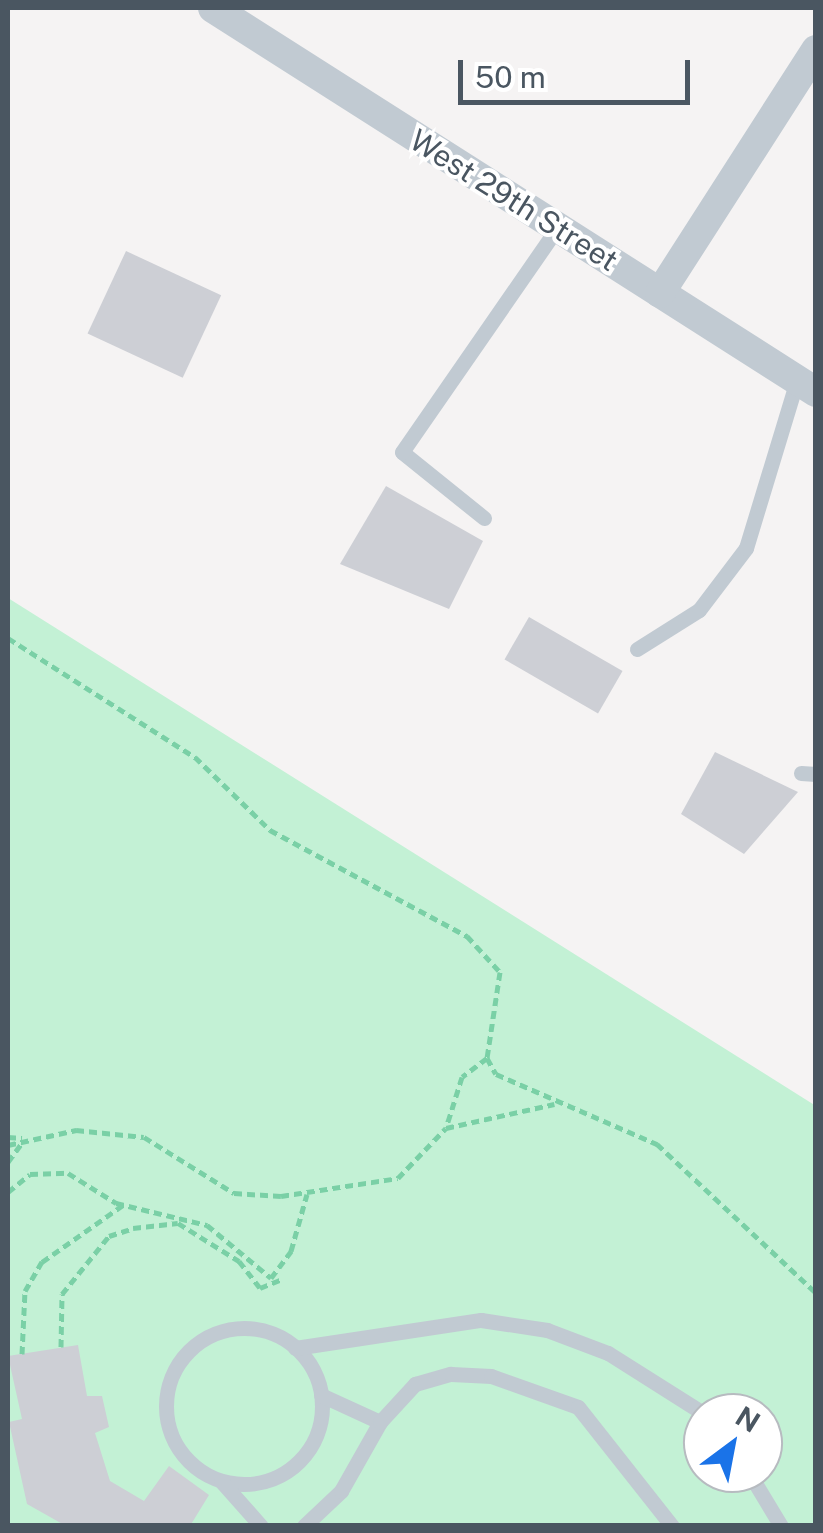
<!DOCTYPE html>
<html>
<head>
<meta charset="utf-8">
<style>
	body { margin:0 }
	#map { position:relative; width:823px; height:1533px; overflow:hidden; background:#f5f3f3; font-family:"Public Sans",sans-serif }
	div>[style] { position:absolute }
	.green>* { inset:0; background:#c3f1d5 }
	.building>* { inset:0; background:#cdcfd5; transform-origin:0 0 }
	.path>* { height:5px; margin-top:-2.5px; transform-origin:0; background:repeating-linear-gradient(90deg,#7ad0a6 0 8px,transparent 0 13px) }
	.service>* { height:15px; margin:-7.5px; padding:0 7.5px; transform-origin:7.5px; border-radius:7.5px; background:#c1cad2 }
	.service>.ring { margin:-7.5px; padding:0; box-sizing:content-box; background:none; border:15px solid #c1cad2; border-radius:50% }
	.minor>* { height:30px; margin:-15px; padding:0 15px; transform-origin:15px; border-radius:15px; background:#c1cad2 }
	span { translate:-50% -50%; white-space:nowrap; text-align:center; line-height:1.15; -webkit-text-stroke:8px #fff; paint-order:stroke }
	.street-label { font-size:30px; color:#4a5661 }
	.frame { position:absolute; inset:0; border:10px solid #4a5661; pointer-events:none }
	.north { position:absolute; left:683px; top:1393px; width:100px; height:100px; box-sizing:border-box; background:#fff; border:2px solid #b7bbc0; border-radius:50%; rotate:32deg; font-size:28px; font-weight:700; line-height:40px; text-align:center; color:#4a5661 }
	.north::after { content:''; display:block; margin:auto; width:35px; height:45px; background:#1a73e8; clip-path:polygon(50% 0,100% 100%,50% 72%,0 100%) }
	.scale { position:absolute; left:458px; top:60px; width:232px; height:45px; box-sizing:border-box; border:5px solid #4a5661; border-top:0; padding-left:12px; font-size:30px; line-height:35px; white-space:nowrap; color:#4a5661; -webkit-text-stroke:8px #fff; paint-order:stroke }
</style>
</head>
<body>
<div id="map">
	<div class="green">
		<div style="clip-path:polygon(evenodd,8px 598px,816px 1106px,815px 1525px,8px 1525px,8px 598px,703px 1413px,763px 1413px,763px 1473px,703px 1473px,703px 1413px)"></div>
	</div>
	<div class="building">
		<div style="left:126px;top:251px;width:105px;height:91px;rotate:25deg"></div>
		<div style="clip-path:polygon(386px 486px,483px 541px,449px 609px,340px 564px)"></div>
		<div style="left:529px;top:617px;width:108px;height:49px;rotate:30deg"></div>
		<div style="clip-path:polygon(715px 752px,798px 792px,744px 854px,681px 814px)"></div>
		<div style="clip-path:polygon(78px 1345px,87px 1396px,102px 1396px,109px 1427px,95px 1433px,110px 1481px,144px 1501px,169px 1466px,209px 1495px,190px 1526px,66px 1526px,27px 1504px,9px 1422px,22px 1419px,8px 1356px)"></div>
	</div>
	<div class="path">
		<div style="left:8px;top:638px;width:222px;rotate:32.5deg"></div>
		<div style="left:195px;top:757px;width:105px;rotate:44.2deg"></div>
		<div style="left:270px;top:830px;width:224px;rotate:28.3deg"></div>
		<div style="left:467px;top:936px;width:49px;rotate:47.5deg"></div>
		<div style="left:500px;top:972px;width:87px;rotate:98.6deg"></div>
		<div style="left:487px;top:1058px;width:18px;rotate:61deg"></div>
		<div style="left:496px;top:1074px;width:176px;rotate:23.5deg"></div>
		<div style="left:657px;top:1144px;width:218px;rotate:43.1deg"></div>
		<div style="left:487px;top:1058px;width:31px;rotate:143deg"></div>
		<div style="left:462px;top:1077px;width:53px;rotate:107.4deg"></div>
		<div style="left:446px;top:1128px;width:111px;rotate:-12.5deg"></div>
		<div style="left:8px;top:1137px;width:14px;rotate:4deg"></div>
		<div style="left:8px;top:1145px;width:70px;rotate:-12.4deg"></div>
		<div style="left:76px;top:1130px;width:68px;rotate:5.9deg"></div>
		<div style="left:144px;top:1137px;width:106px;rotate:31.9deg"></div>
		<div style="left:234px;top:1193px;width:47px;rotate:3.7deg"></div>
		<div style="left:281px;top:1196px;width:118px;rotate:-8.7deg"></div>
		<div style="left:398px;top:1178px;width:69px;rotate:-46.2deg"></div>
		<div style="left:8px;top:1162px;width:26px;rotate:-54deg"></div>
		<div style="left:8px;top:1192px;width:28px;rotate:-39deg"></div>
		<div style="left:30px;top:1174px;width:38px;rotate:-2deg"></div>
		<div style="left:68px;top:1173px;width:57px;rotate:32deg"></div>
		<div style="left:116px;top:1203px;width:94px;rotate:13.6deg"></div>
		<div style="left:207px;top:1225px;width:83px;rotate:39.6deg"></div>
		<div style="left:271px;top:1278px;width:34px;rotate:-53deg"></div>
		<div style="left:291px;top:1251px;width:59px;rotate:-74.3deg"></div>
		<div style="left:61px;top:1347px;width:53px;rotate:-88.9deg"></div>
		<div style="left:62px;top:1294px;width:75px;rotate:-51deg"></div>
		<div style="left:109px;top:1236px;width:25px;rotate:-18deg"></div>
		<div style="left:133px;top:1228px;width:45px;rotate:-6.3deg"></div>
		<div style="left:178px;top:1223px;width:72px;rotate:31.9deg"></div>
		<div style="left:239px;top:1261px;width:34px;rotate:52deg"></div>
		<div style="left:260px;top:1288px;width:22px;rotate:-22deg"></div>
		<div style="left:22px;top:1354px;width:63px;rotate:-87.3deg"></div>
		<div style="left:25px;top:1291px;width:34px;rotate:-60deg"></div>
		<div style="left:42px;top:1262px;width:99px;rotate:-35.1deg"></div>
	</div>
	<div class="service">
		<div style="left:484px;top:518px;width:105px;rotate:-141.2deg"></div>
		<div style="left:402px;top:452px;width:274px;rotate:-55.3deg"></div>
		<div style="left:637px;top:649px;width:73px;rotate:-32.2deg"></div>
		<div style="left:699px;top:610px;width:78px;rotate:-52.8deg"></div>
		<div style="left:746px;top:548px;width:176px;rotate:-73.1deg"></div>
		<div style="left:801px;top:773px;width:15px;rotate:4deg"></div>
		<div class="ring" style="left:166px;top:1328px;width:141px;height:141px"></div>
		<div style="left:295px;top:1348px;width:188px;rotate:-8.6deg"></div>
		<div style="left:481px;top:1320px;width:67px;rotate:8.6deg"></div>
		<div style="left:547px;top:1330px;width:65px;rotate:20.7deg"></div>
		<div style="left:608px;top:1353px;width:112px;rotate:32.3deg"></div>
		<div style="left:321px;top:1395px;width:65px;rotate:24.6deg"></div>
		<div style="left:749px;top:1473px;width:62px;rotate:58.9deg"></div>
		<div style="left:221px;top:1481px;width:60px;rotate:48.4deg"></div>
		<div style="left:304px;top:1526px;width:51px;rotate:-43.4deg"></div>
		<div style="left:341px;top:1491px;width:79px;rotate:-60.5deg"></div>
		<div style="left:380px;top:1422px;width:52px;rotate:-47.4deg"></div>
		<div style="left:415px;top:1384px;width:37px;rotate:-16deg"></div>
		<div style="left:451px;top:1374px;width:40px;rotate:2.9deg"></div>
		<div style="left:491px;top:1376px;width:92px;rotate:19.6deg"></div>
		<div style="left:578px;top:1407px;width:152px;rotate:51.7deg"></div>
	</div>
	<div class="minor">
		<div style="left:213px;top:8px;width:715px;rotate:32.49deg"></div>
		<div style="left:660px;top:293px;width:289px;rotate:-57.3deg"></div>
	</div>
	<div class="street-label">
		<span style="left:514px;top:200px;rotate:32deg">West 29th Street</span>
	</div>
	<div class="frame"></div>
	<div class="north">N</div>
	<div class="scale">50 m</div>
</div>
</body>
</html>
